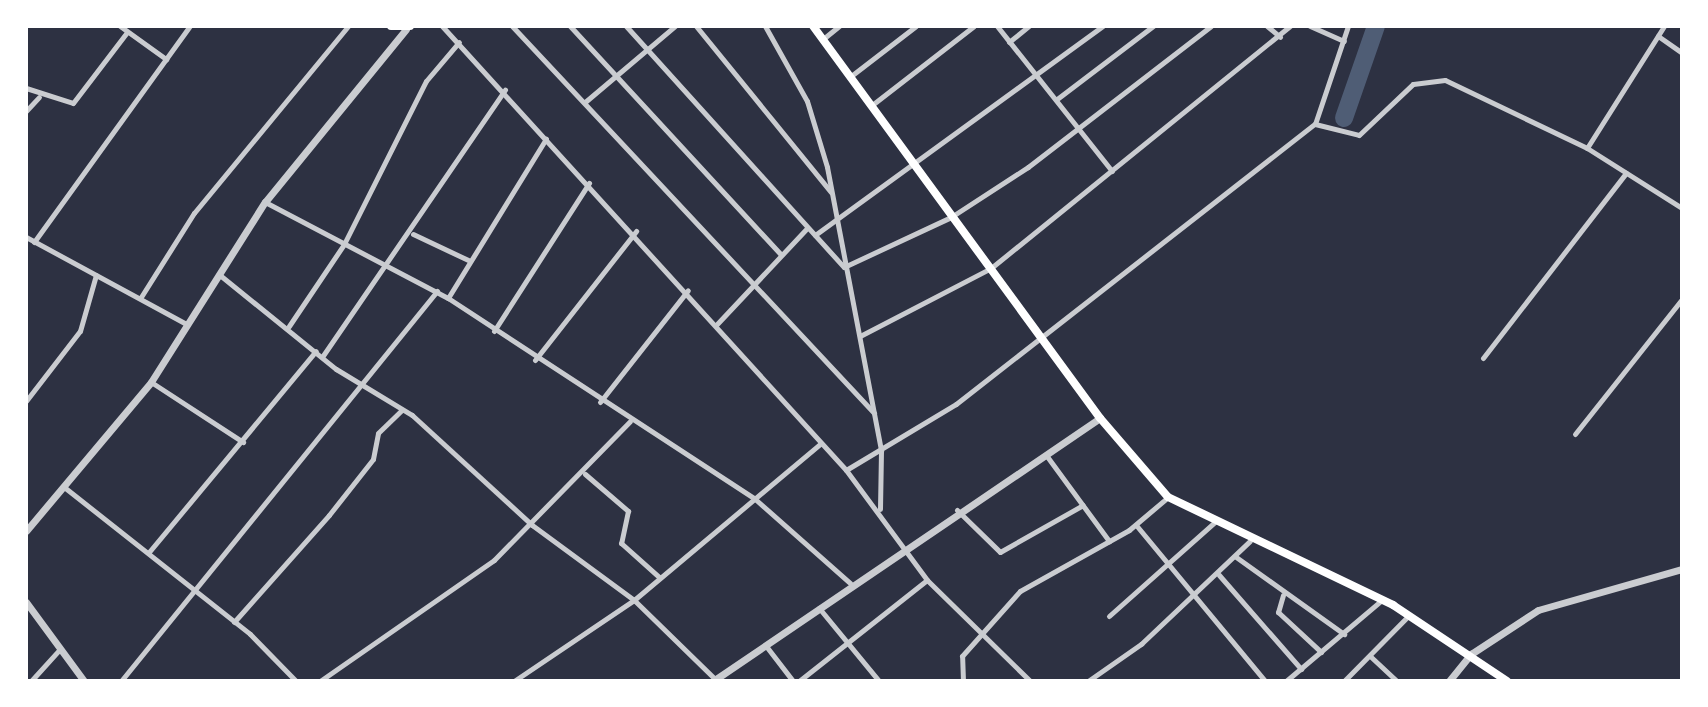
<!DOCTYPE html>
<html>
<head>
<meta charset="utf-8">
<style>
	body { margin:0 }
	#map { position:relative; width:1708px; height:707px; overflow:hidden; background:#2d3142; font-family:"Noto Serif",serif }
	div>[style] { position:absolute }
	.river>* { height:18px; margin:-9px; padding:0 9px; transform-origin:9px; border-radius:9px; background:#4f5d75 }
	.minor>* { height:5px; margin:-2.5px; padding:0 2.5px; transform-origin:2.5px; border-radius:2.5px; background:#caccd0 }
	.tertiary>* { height:7px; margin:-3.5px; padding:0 3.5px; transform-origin:3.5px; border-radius:3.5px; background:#caccd0 }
	.primary>* { height:8px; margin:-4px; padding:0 4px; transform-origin:4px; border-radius:4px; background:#fff }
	span { translate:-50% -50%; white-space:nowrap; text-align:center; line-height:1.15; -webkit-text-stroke:6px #fff; paint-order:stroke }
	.frame { position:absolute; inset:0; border:28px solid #fff; pointer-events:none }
</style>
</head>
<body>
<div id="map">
	<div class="river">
		<div style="left:1344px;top:118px;width:97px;rotate:-70.8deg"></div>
	</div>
	<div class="minor">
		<div style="left:120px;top:26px;width:57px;rotate:35.7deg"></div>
		<div style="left:442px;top:26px;width:600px;rotate:47.7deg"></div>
		<div style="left:846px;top:470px;width:137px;rotate:53.6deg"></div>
		<div style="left:927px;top:580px;width:144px;rotate:44.4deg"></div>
		<div style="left:512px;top:26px;width:530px;rotate:46.91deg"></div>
		<div style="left:570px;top:26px;width:311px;rotate:47.3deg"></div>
		<div style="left:626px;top:26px;width:325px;rotate:47.9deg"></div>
		<div style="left:844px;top:267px;width:118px;rotate:-25deg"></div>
		<div style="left:951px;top:217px;width:92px;rotate:-33deg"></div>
		<div style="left:1028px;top:167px;width:231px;rotate:-37.6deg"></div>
		<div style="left:696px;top:26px;width:214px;rotate:50.9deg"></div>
		<div style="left:765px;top:26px;width:86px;rotate:60.8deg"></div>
		<div style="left:807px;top:101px;width:69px;rotate:73.1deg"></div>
		<div style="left:827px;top:167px;width:289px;rotate:79.2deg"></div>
		<div style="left:881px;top:451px;width:58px;rotate:91deg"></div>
		<div style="left:997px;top:26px;width:185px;rotate:51.6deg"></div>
		<div style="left:1267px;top:26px;width:17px;rotate:40deg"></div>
		<div style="left:1310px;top:26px;width:37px;rotate:24deg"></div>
		<div style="left:1658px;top:36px;width:29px;rotate:35deg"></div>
		<div style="left:823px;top:39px;width:21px;rotate:-39deg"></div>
		<div style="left:1009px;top:42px;width:26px;rotate:-39deg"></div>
		<div style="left:851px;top:76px;width:82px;rotate:-37.6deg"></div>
		<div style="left:26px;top:88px;width:49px;rotate:17.7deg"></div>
		<div style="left:73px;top:103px;width:89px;rotate:-52.7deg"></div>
		<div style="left:1057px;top:99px;width:121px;rotate:-37.2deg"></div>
		<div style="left:585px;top:102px;width:118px;rotate:-40.2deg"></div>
		<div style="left:872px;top:105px;width:129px;rotate:-37.8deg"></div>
		<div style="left:26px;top:111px;width:19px;rotate:-47deg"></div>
		<div style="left:1315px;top:124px;width:45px;rotate:14deg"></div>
		<div style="left:1359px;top:135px;width:74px;rotate:-43.4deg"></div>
		<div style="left:1413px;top:84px;width:32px;rotate:-7deg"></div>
		<div style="left:1445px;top:80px;width:157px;rotate:25.6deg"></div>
		<div style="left:1587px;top:148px;width:112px;rotate:32.3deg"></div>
		<div style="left:1587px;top:148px;width:144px;rotate:-57.7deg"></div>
		<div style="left:265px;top:202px;width:207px;rotate:27.7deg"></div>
		<div style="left:448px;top:298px;width:367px;rotate:33.2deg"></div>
		<div style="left:755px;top:499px;width:127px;rotate:41.5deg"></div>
		<div style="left:413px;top:234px;width:61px;rotate:25.3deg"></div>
		<div style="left:815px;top:235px;width:356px;rotate:-36deg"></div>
		<div style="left:26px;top:237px;width:184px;rotate:28.5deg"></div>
		<div style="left:34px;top:242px;width:266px;rotate:-54.2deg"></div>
		<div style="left:221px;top:276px;width:148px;rotate:39deg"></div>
		<div style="left:336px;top:369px;width:89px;rotate:31.2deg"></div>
		<div style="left:412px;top:415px;width:163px;rotate:42.5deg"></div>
		<div style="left:532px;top:525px;width:127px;rotate:36.3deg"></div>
		<div style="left:634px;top:600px;width:116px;rotate:44.3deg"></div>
		<div style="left:141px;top:297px;width:99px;rotate:-57.8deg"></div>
		<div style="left:194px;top:213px;width:242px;rotate:-50.5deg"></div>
		<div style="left:448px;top:298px;width:187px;rotate:-58.4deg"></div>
		<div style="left:717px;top:324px;width:132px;rotate:-46.8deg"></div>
		<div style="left:289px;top:326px;width:99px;rotate:-56.1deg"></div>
		<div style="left:344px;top:244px;width:182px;rotate:-63.3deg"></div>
		<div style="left:426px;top:81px;width:51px;rotate:-49.8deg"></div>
		<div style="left:494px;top:331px;width:176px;rotate:-57.3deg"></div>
		<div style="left:860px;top:336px;width:148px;rotate:-27.4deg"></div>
		<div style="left:991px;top:268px;width:385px;rotate:-39deg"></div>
		<div style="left:322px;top:357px;width:324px;rotate:-55.6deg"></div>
		<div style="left:1483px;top:358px;width:234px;rotate:-52.3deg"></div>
		<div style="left:535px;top:360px;width:164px;rotate:-51.9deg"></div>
		<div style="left:151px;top:382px;width:110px;rotate:33.1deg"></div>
		<div style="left:26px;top:401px;width:88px;rotate:-52.4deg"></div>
		<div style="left:80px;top:331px;width:58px;rotate:-74.1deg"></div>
		<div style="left:600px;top:402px;width:142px;rotate:-51.8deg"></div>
		<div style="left:1575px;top:434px;width:172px;rotate:-51.6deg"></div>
		<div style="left:1046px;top:455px;width:107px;rotate:53.8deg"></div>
		<div style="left:846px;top:470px;width:128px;rotate:-31deg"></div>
		<div style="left:956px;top:404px;width:455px;rotate:-38deg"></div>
		<div style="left:1315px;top:124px;width:103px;rotate:-71.4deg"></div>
		<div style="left:585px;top:474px;width:57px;rotate:40.7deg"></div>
		<div style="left:628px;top:511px;width:33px;rotate:102deg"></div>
		<div style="left:621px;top:543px;width:52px;rotate:41.9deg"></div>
		<div style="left:64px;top:487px;width:237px;rotate:38.3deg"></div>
		<div style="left:250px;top:634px;width:66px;rotate:45.6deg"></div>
		<div style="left:957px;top:510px;width:60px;rotate:44.3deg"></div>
		<div style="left:1000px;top:552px;width:95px;rotate:-29.5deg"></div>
		<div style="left:1136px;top:525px;width:202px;rotate:50.4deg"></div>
		<div style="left:149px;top:552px;width:261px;rotate:-50.3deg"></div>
		<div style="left:1236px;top:557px;width:133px;rotate:35.5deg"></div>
		<div style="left:1219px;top:575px;width:125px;rotate:48.9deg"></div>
		<div style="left:1283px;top:595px;width:18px;rotate:106deg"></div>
		<div style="left:1278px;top:612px;width:59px;rotate:42.9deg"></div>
		<div style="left:819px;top:608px;width:94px;rotate:50.6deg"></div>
		<div style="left:1109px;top:616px;width:142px;rotate:-41.6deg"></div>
		<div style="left:234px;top:622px;width:143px;rotate:-48.4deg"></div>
		<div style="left:329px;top:515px;width:71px;rotate:-51.8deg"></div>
		<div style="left:373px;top:459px;width:26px;rotate:-79deg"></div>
		<div style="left:378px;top:433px;width:33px;rotate:-44deg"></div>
		<div style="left:766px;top:646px;width:44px;rotate:52.4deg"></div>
		<div style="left:1370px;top:656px;width:37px;rotate:43deg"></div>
		<div style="left:31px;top:681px;width:43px;rotate:-47.8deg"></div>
		<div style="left:121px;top:681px;width:502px;rotate:-50.98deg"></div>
		<div style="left:320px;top:681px;width:212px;rotate:-34.8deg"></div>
		<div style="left:494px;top:560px;width:194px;rotate:-45.6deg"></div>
		<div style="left:514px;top:681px;width:145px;rotate:-34deg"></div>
		<div style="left:634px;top:600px;width:243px;rotate:-40deg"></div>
		<div style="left:799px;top:681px;width:163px;rotate:-38.3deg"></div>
		<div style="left:963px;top:681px;width:25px;rotate:-92deg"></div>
		<div style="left:962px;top:656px;width:87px;rotate:-48.3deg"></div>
		<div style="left:1020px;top:591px;width:125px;rotate:-29.2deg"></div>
		<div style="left:1129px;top:530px;width:51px;rotate:-40.2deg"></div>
		<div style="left:1088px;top:681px;width:65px;rotate:-34.9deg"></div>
		<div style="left:1141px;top:644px;width:150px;rotate:-43.4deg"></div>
		<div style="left:1286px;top:681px;width:126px;rotate:-40.2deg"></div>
		<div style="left:1344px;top:681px;width:91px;rotate:-45.4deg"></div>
	</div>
	<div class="tertiary">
		<div style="left:26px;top:531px;width:194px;rotate:-50deg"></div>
		<div style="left:151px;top:382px;width:213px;rotate:-57.7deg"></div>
		<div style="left:265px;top:202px;width:223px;rotate:-50.8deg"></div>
		<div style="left:26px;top:602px;width:98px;rotate:53.7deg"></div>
		<div style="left:713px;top:681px;width:468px;rotate:-34.2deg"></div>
		<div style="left:1449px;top:681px;width:35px;rotate:-51deg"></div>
		<div style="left:1471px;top:654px;width:80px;rotate:-33.3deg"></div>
		<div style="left:1538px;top:610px;width:150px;rotate:-15.9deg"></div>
	</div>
	<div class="primary">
		<div style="left:391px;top:26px;width:19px"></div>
		<div style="left:813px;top:26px;width:486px;rotate:53.8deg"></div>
		<div style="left:1100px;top:418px;width:104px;rotate:49.3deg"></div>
		<div style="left:1168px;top:497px;width:250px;rotate:25.6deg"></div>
		<div style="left:1393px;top:605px;width:137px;rotate:33.7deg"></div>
	</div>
	<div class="frame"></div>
</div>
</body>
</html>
